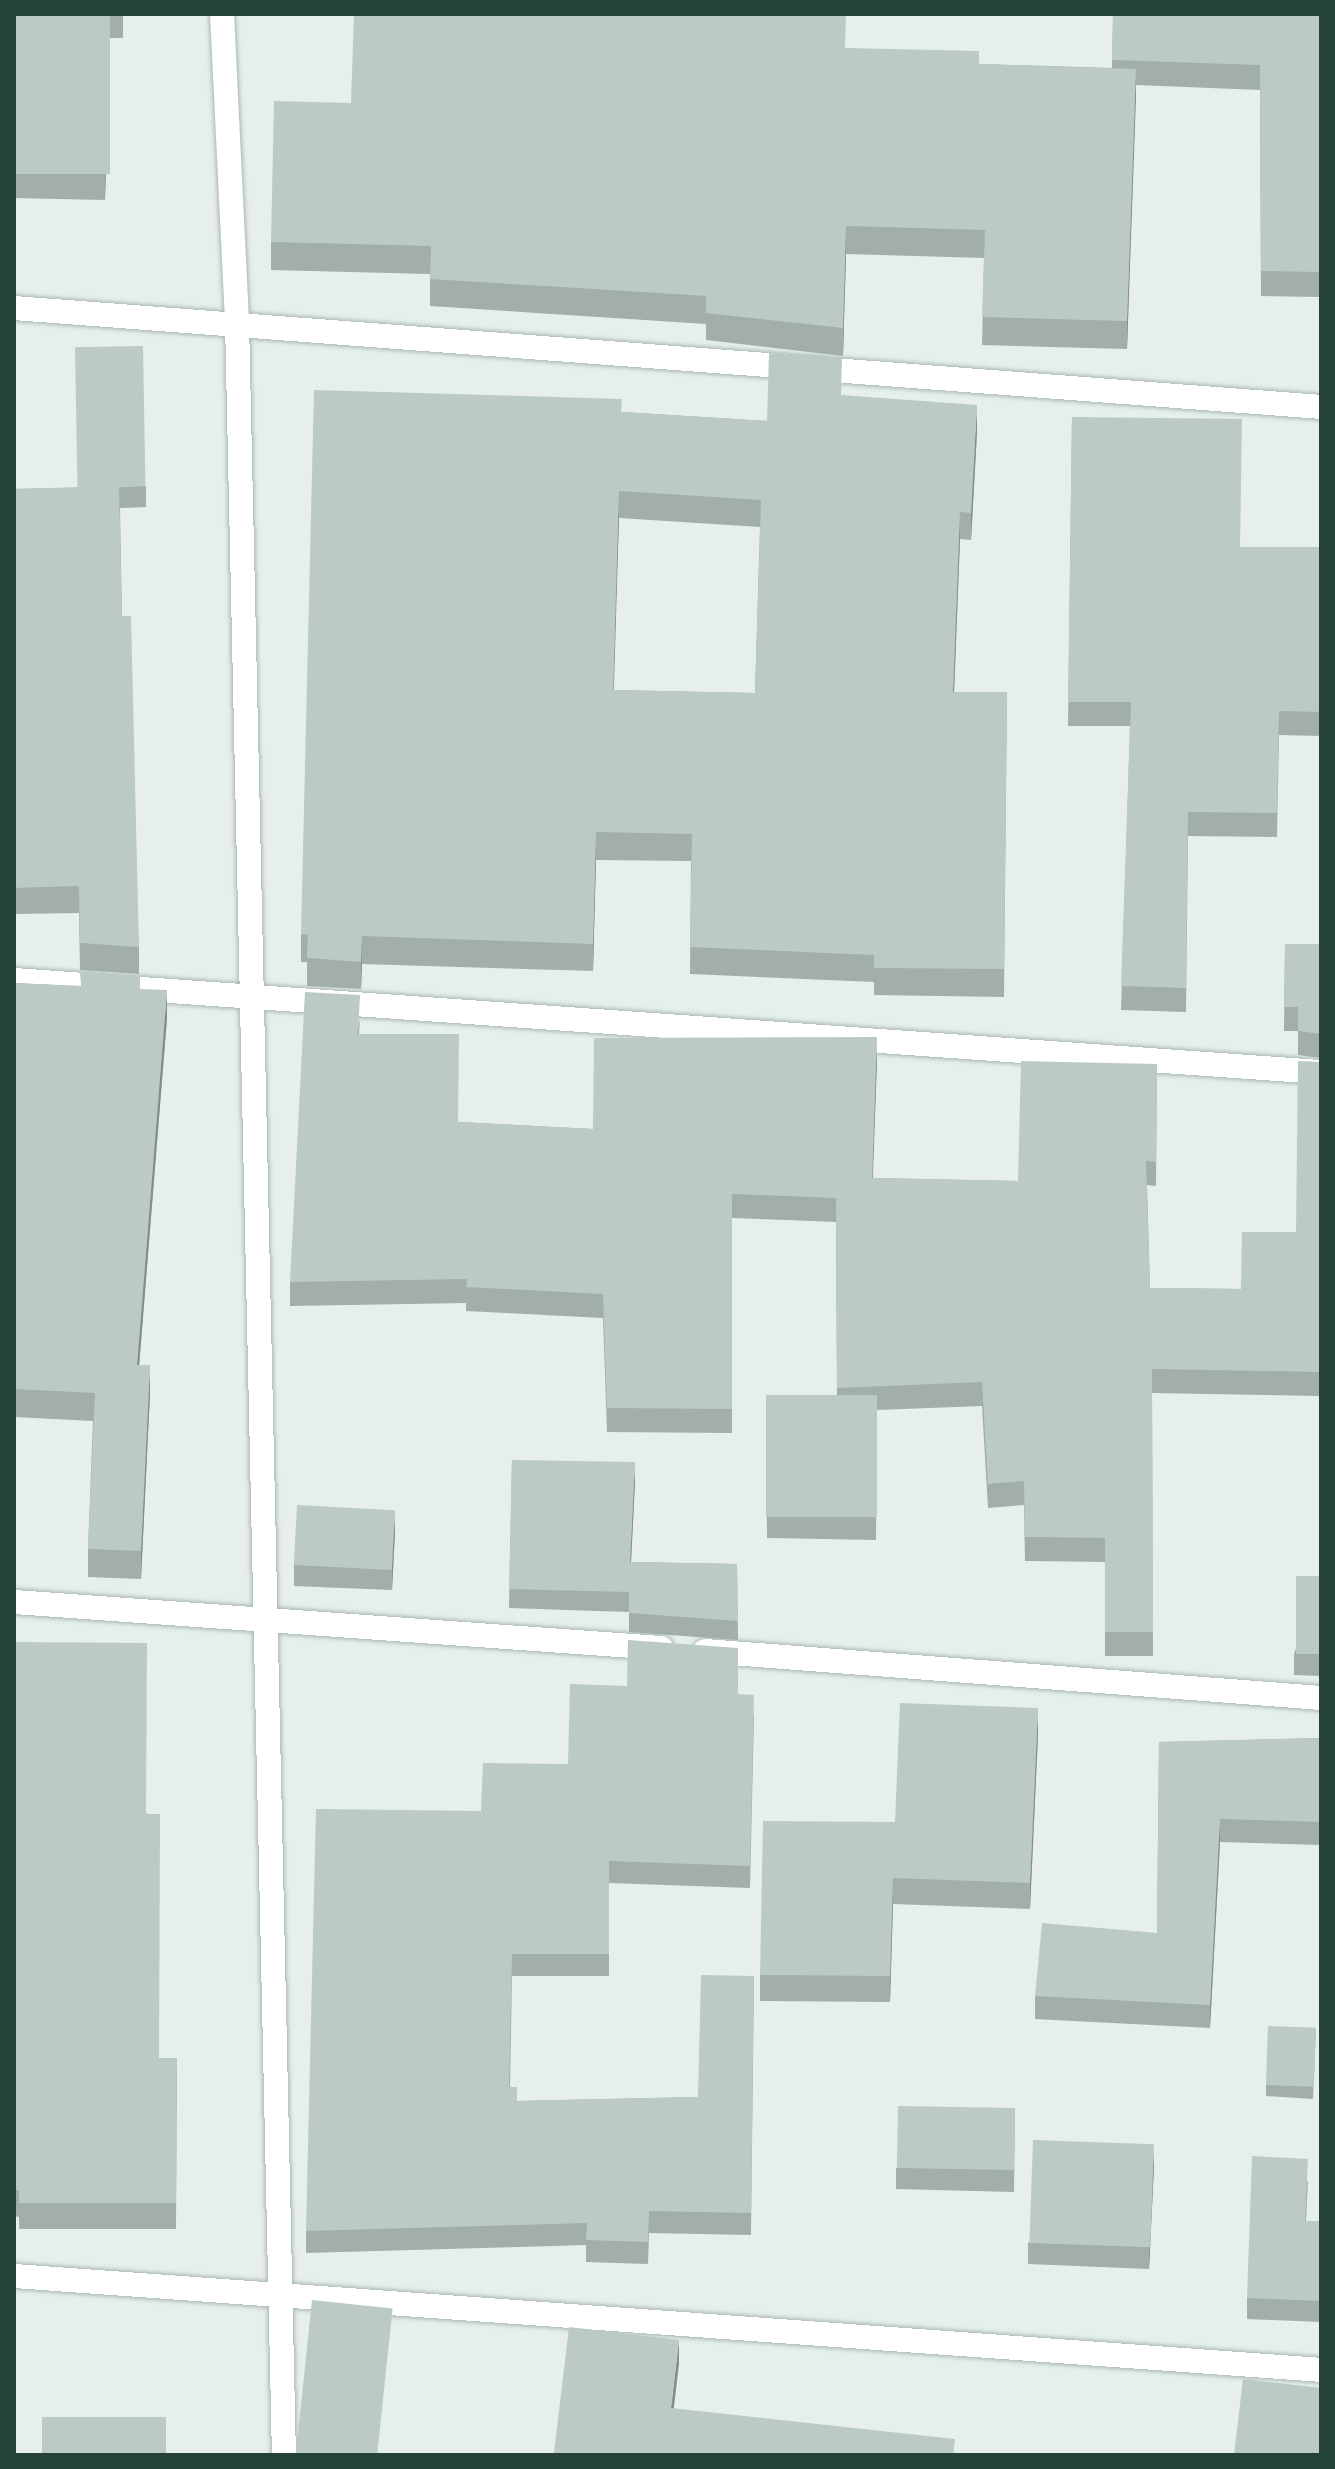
<!DOCTYPE html>
<html>
<head>
<meta charset="utf-8">
<style>
	body { margin:0 }
	#map { position:relative; width:1335px; height:2469px; overflow:hidden; background:#e6efeb; font-family:Signika,sans-serif }
	div>[style] { position:absolute }
	.roads { filter:drop-shadow(0 0 2px #a8b8b2) drop-shadow(0 0 2px #a8b8b2) }
	.minor>* { height:24px; margin:-12px; padding:0 12px; transform-origin:12px; border-radius:12px; background:#fff }
	.wall>* { inset:0; background:#a1aea9 }
	.shaded-wall>* { inset:0; background:#838d89 }
	.building>* { inset:0; background:#bbcac4; transform-origin:0 0 }
	span { translate:-50% -50%; white-space:nowrap; text-align:center; line-height:1.15; -webkit-text-stroke:7px #f7fbf9; paint-order:stroke }
	.frame { position:absolute; inset:0; border:16px solid #24423a; pointer-events:none }
</style>
</head>
<body>
<div id="map">
	<div class="roads">
		<div class="minor">
			<div style="left:222px;top:14px;width:307px;rotate:87.2deg"></div>
			<div style="left:237px;top:321px;width:2135px;rotate:88.74deg"></div>
			<div style="left:14px;top:308px;width:1311px;rotate:4.33deg"></div>
			<div style="left:14px;top:980px;width:1310px;rotate:4.03deg"></div>
			<div style="left:14px;top:1602px;width:649px;rotate:4.07deg"></div>
			<div style="left:705px;top:1651px;width:618px;rotate:4.36deg"></div>
			<div style="left:14px;top:2276px;width:1310px;rotate:4.11deg"></div>
		</div>
	</div>
	<div class="wall">
		<div style="clip-path:polygon(14px 14px,123px 14px,123px 38px,110px 38px,105px 200px,14px 198px)"></div>
		<div style="clip-path:polygon(1113px 14px,1321px 14px,1321px 297px,1261px 296px,1260px 90px,1136px 85px,1127px 349px,982px 345px,984px 258px,846px 254px,843px 356px,706px 340px,706px 324px,430px 306px,430px 274px,271px 270px,271px 242px,351px 103px,846px 48px,979px 64px,1112px 68px)"></div>
		<div style="clip-path:polygon(evenodd,842px 395px,977px 432px,971px 540px,960px 539px,954px 692px,1007px 692px,1004px 997px,874px 995px,874px 982px,690px 974px,691px 861px,596px 860px,593px 971px,362px 964px,361px 989px,307px 986px,307px 962px,301px 962px,301px 934px,622px 412px,767px 421px,842px 395px,619px 518px,760px 527px,755px 693px,613px 690px,619px 518px)"></div>
		<div style="clip-path:polygon(1072px 417px,1240px 547px,1321px 547px,1321px 736px,1279px 735px,1277px 837px,1188px 836px,1186px 1012px,1121px 1010px,1130px 726px,1068px 726px)"></div>
		<div style="clip-path:polygon(146px 486px,146px 507px,120px 508px,122px 616px,139px 947px,139px 974px,80px 970px,79px 913px,14px 914px,14px 489px)"></div>
		<div style="clip-path:polygon(1285px 944px,1321px 944px,1321px 1058px,1298px 1055px,1298px 1031px,1284px 1031px)"></div>
		<div style="clip-path:polygon(14px 983px,140px 989px,167px 1018px,139px 1365px,150px 1393px,141px 1579px,88px 1577px,88px 1549px,93px 1421px,14px 1417px)"></div>
		<div style="clip-path:polygon(360px 1019px,359px 1034px,458px 1122px,593px 1129px,877px 1061px,872px 1178px,1018px 1181px,1157px 1064px,1156px 1186px,1147px 1185px,1150px 1288px,1241px 1289px,1296px 1232px,1321px 1062px,1321px 1396px,1152px 1393px,1153px 1656px,1105px 1656px,1105px 1562px,1025px 1561px,1024px 1505px,988px 1508px,982px 1406px,877px 1410px,876px 1540px,767px 1538px,766px 1395px,837px 1395px,836px 1222px,732px 1218px,732px 1433px,607px 1432px,603px 1318px,466px 1311px,466px 1303px,290px 1306px,290px 1282px)"></div>
		<div style="clip-path:polygon(512px 1460px,635px 1482px,631px 1562px,737px 1564px,738px 1640px,629px 1632px,629px 1612px,509px 1608px)"></div>
		<div style="clip-path:polygon(395px 1531px,392px 1590px,294px 1586px,294px 1565px)"></div>
		<div style="clip-path:polygon(1321px 1576px,1321px 1676px,1294px 1675px,1294px 1654px)"></div>
		<div style="clip-path:polygon(14px 1642px,147px 1814px,159px 2058px,177px 2058px,176px 2229px,19px 2229px,19px 2217px,14px 2216px)"></div>
		<div style="clip-path:polygon(738px 1694px,754px 1716px,750px 1888px,609px 1883px,609px 1976px,512px 1976px,510px 2087px,517px 2101px,698px 2097px,754px 1976px,751px 2235px,649px 2233px,648px 2264px,586px 2262px,586px 2245px,306px 2253px,306px 2231px,481px 1811px,568px 1764px)"></div>
		<div style="clip-path:polygon(1038px 1734px,1030px 1909px,893px 1904px,890px 2002px,760px 2001px,760px 1975px,895px 1822px)"></div>
		<div style="clip-path:polygon(1321px 1738px,1321px 1845px,1220px 1842px,1210px 2028px,1035px 2019px,1035px 1996px,1157px 1933px,1159px 1742px)"></div>
		<div style="clip-path:polygon(1316px 2028px,1313px 2099px,1266px 2096px,1266px 2085px)"></div>
		<div style="clip-path:polygon(1015px 2108px,1014px 2192px,896px 2189px,896px 2168px)"></div>
		<div style="clip-path:polygon(1154px 2166px,1149px 2269px,1028px 2264px,1028px 2243px)"></div>
		<div style="clip-path:polygon(1308px 2180px,1306px 2221px,1321px 2221px,1321px 2322px,1247px 2319px,1247px 2298px)"></div>
	</div>
	<div class="shaded-wall">
		<div style="clip-path:polygon(110px 14px,110px 38px,105px 200px,105px 176px)"></div>
		<div style="clip-path:polygon(1136px 69px,1136px 97px,1127px 349px,1127px 321px)"></div>
		<div style="clip-path:polygon(846px 226px,846px 254px,843px 356px,843px 328px)"></div>
		<div style="clip-path:polygon(977px 405px,977px 432px,971px 540px,971px 513px)"></div>
		<div style="clip-path:polygon(619px 491px,619px 518px,613px 717px,613px 690px)"></div>
		<div style="clip-path:polygon(960px 512px,960px 539px,953px 719px,953px 692px)"></div>
		<div style="clip-path:polygon(596px 832px,596px 860px,593px 971px,593px 944px)"></div>
		<div style="clip-path:polygon(362px 936px,362px 964px,361px 989px,361px 962px)"></div>
		<div style="clip-path:polygon(167px 990px,167px 1018px,137px 1392px,137px 1365px)"></div>
		<div style="clip-path:polygon(877px 1037px,877px 1061px,872px 1202px,872px 1178px)"></div>
		<div style="clip-path:polygon(150px 1365px,150px 1393px,141px 1579px,141px 1551px)"></div>
		<div style="clip-path:polygon(635px 1462px,635px 1482px,630px 1581px,630px 1562px)"></div>
		<div style="clip-path:polygon(395px 1510px,395px 1531px,392px 1590px,392px 1569px)"></div>
		<div style="clip-path:polygon(1038px 1708px,1038px 1734px,1030px 1909px,1030px 1883px)"></div>
		<div style="clip-path:polygon(1220px 1819px,1220px 1842px,1210px 2028px,1210px 2005px)"></div>
		<div style="clip-path:polygon(893px 1878px,893px 1904px,890px 2002px,890px 1976px)"></div>
		<div style="clip-path:polygon(1154px 2145px,1154px 2166px,1149px 2269px,1149px 2248px)"></div>
		<div style="clip-path:polygon(679px 2340px,679px 2364px,671px 2432px,671px 2408px)"></div>
	</div>
	<div class="building">
		<div style="left:14px;top:14px;width:96px;height:160px"></div>
		<div style="clip-path:polygon(354px 14px,846px 14px,845px 48px,979px 51px,979px 64px,1136px 69px,1127px 321px,982px 317px,985px 230px,846px 226px,843px 328px,706px 313px,706px 296px,430px 279px,431px 246px,271px 242px,274px 101px,351px 103px)"></div>
		<div style="clip-path:polygon(1113px 14px,1321px 14px,1321px 272px,1261px 271px,1260px 65px,1112px 60px)"></div>
		<div style="left:143px;top:346px;width:140px;height:68px;rotate:89deg"></div>
		<div style="clip-path:polygon(evenodd,769px 353px,842px 358px,841px 395px,977px 405px,971px 513px,960px 512px,953px 692px,1007px 692px,1004px 969px,874px 968px,874px 955px,690px 947px,692px 834px,596px 832px,593px 944px,362px 936px,361px 962px,307px 958px,308px 935px,301px 934px,314px 390px,622px 399px,621px 412px,767px 421px,769px 353px,619px 491px,761px 500px,755px 693px,613px 690px,619px 491px)"></div>
		<div style="clip-path:polygon(1072px 417px,1242px 419px,1240px 547px,1321px 547px,1321px 712px,1279px 711px,1277px 813px,1188px 812px,1186px 988px,1121px 986px,1131px 702px,1068px 702px)"></div>
		<div style="clip-path:polygon(119px 486px,122px 616px,131px 616px,139px 947px,80px 943px,79px 886px,14px 888px,14px 489px)"></div>
		<div style="clip-path:polygon(1285px 944px,1321px 944px,1321px 1034px,1298px 1031px,1298px 1007px,1284px 1007px)"></div>
		<div style="clip-path:polygon(80px 972px,140px 976px,140px 989px,167px 990px,137px 1365px,150px 1365px,141px 1551px,88px 1549px,95px 1393px,14px 1389px,14px 983px,81px 986px)"></div>
		<div style="clip-path:polygon(305px 992px,360px 995px,358px 1034px,459px 1034px,458px 1122px,593px 1129px,594px 1038px,877px 1037px,872px 1178px,1018px 1181px,1021px 1061px,1157px 1064px,1156px 1162px,1146px 1161px,1150px 1288px,1241px 1289px,1242px 1232px,1296px 1232px,1298px 1061px,1321px 1062px,1321px 1372px,1152px 1369px,1153px 1632px,1105px 1632px,1105px 1538px,1025px 1537px,1024px 1481px,988px 1484px,982px 1382px,837px 1388px,836px 1198px,732px 1194px,732px 1409px,607px 1408px,603px 1294px,466px 1287px,467px 1279px,290px 1282px)"></div>
		<div style="left:766px;top:1395px;width:111px;height:122px"></div>
		<div style="clip-path:polygon(512px 1460px,635px 1462px,630px 1562px,737px 1564px,738px 1621px,629px 1613px,629px 1586px,629px 1592px,509px 1589px)"></div>
		<div style="left:297px;top:1505px;width:98px;height:60px;rotate:3deg"></div>
		<div style="left:1296px;top:1576px;width:25px;height:78px"></div>
		<div style="clip-path:polygon(628px 1640px,738px 1648px,738px 1694px,754px 1695px,750px 1866px,609px 1861px,609px 1954px,512px 1954px,509px 2087px,517px 2087px,517px 2101px,698px 2097px,701px 1975px,754px 1976px,751px 2213px,649px 2211px,648px 2242px,586px 2240px,587px 2223px,306px 2231px,316px 1809px,481px 1811px,483px 1763px,568px 1764px,570px 1684px,627px 1686px)"></div>
		<div style="clip-path:polygon(14px 1642px,147px 1643px,146px 1814px,160px 1814px,159px 2058px,177px 2058px,176px 2203px,19px 2203px,19px 2190px,14px 2190px)"></div>
		<div style="clip-path:polygon(900px 1703px,1038px 1708px,1030px 1883px,893px 1878px,890px 1976px,760px 1975px,763px 1821px,895px 1822px)"></div>
		<div style="clip-path:polygon(1321px 1738px,1321px 1822px,1220px 1819px,1210px 2005px,1035px 1996px,1042px 1923px,1157px 1933px,1159px 1742px)"></div>
		<div style="left:1268px;top:2026px;width:48px;height:59px;rotate:2deg"></div>
		<div style="left:898px;top:2106px;width:117px;height:62px;rotate:1deg"></div>
		<div style="left:1033px;top:2140px;width:121px;height:103px;rotate:2deg"></div>
		<div style="clip-path:polygon(1252px 2156px,1308px 2159px,1305px 2221px,1321px 2221px,1321px 2301px,1247px 2298px)"></div>
		<div style="left:312px;top:2300px;width:81px;height:155px;rotate:6deg"></div>
		<div style="clip-path:polygon(569px 2327px,679px 2340px,671px 2408px,955px 2439px,953px 2455px,571px 2455px,554px 2453px)"></div>
		<div style="clip-path:polygon(1243px 2379px,1321px 2388px,1321px 2455px,1234px 2455px)"></div>
		<div style="left:42px;top:2417px;width:124px;height:38px"></div>
	</div>
	<div class="frame"></div>
</div>
</body>
</html>
